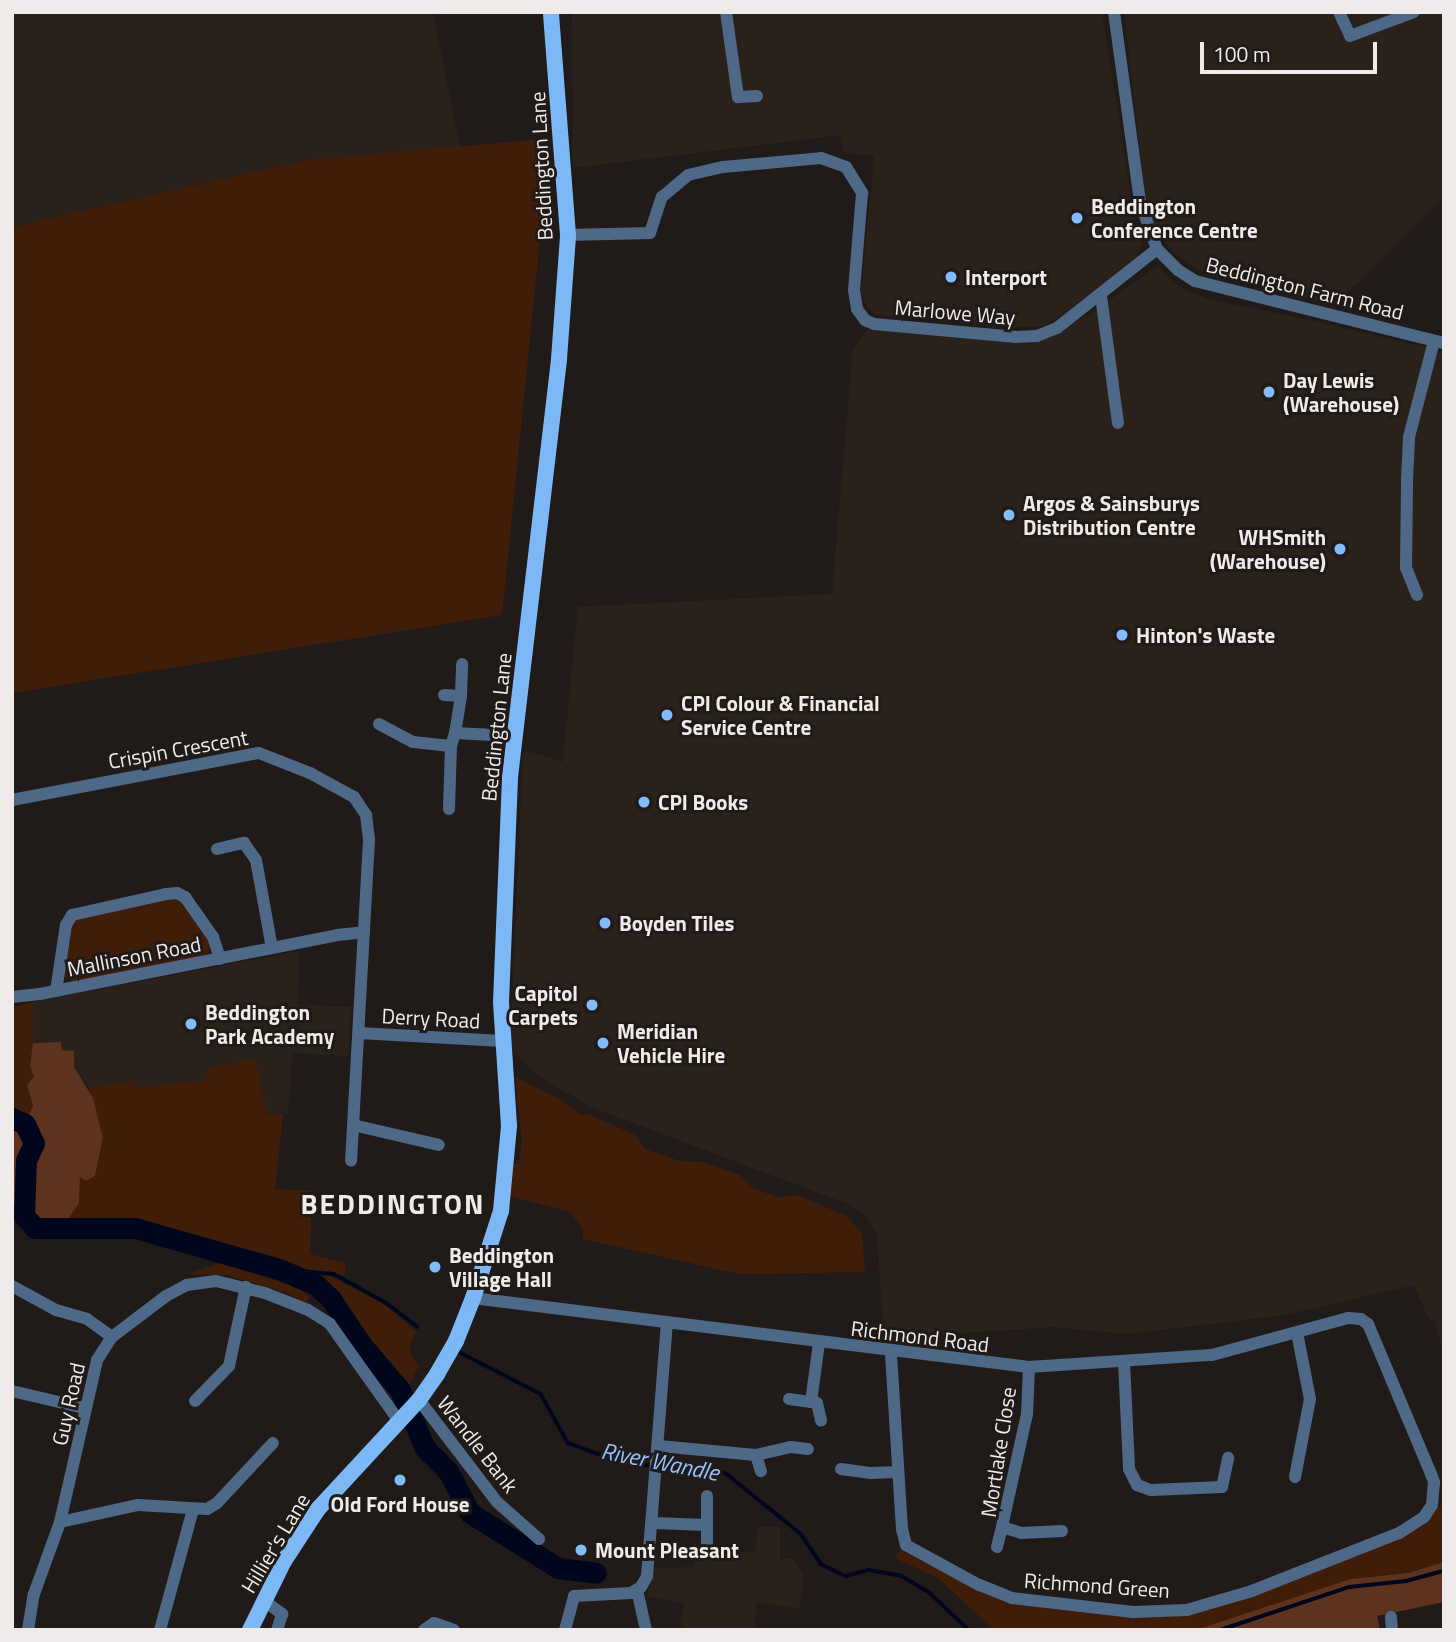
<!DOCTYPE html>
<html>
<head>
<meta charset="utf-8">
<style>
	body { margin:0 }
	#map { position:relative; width:1456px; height:1642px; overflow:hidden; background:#201b19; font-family:"Titillium Web",sans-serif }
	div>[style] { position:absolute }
	.built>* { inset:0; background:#2b211b }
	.green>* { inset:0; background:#401d08 }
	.forest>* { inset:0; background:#5d331d }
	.stream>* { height:3.5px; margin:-1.75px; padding:0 1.75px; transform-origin:1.75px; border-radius:1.75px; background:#00071c }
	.river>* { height:21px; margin:-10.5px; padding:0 10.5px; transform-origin:10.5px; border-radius:10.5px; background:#00071c }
	.minor>* { height:12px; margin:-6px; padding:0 6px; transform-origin:6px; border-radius:6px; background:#4d6987 }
	.major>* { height:16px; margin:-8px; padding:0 8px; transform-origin:8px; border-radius:8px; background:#7cb8f6 }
	.dots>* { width:19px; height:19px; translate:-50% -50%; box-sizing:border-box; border:4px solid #201b19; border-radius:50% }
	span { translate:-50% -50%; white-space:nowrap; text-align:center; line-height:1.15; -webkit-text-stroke:6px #201b19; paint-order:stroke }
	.street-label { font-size:21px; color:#efebea }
	.poi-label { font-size:21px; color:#efebea; font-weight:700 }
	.left { translate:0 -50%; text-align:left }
	.right { translate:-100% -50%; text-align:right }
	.water-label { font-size:23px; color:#8fc4fd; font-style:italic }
	.district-label { font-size:28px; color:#efebea; font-weight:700; letter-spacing:2px }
	.frame { position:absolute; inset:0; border:14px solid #efebea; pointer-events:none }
	.scale { position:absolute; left:1200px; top:42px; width:177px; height:32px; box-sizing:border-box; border:4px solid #efebea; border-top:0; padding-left:9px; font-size:21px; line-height:24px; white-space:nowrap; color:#efebea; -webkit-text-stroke:5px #201b19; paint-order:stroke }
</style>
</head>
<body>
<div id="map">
	<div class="built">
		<div style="clip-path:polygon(12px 12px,433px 12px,460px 148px,307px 160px,12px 227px)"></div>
		<div style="clip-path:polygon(572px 12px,1102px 12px,1135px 221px,1142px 243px,1135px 261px,1060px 317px,1041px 327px,997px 327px,877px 315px,867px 307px,861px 292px,874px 156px,844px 152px,840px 135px,573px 168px)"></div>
		<div style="clip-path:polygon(1124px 12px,1444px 12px,1444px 197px,1359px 282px,1332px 305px,1207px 275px,1173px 253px,1155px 226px,1145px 197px)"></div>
		<div style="clip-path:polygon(1158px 265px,1171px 280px,1186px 290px,1210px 300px,1324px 323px,1444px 352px,1444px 1356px,1435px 1320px,1430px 1322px,1414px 1285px,1284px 1315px,1127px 1334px,1054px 1327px,884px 1338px,877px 1233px,866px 1215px,846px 1203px,591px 1107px,540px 1077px,510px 1048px,523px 753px,527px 751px,563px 762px,578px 607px,832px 594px,853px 349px,868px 329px,1032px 344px,1091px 314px)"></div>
		<div style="clip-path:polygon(299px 951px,297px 1005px,351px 1007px,348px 1056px,292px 1053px,288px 1113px,98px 1119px,87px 1084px,61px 1050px,61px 1042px,33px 1043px,33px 1002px)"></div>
		<div style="clip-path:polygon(757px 1527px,780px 1527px,780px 1560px,792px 1558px,804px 1574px,799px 1609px,756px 1602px,755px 1630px,685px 1630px,681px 1622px,684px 1603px,647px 1596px,651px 1568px,693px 1567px,696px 1552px,756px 1552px)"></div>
	</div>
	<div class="green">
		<div style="clip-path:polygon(544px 139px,541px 228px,502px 615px,12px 693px,12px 227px,307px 160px)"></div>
		<div style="clip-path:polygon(165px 898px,181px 898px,209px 939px,211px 947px,205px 956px,73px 982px,65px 977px,62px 972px,74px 919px)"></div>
		<div style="clip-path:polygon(33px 1002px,33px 1105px,28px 1117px,12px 1121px,12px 1007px)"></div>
		<div style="clip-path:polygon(255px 1059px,267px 1114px,283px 1114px,275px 1189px,312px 1191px,310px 1254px,346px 1263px,344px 1275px,279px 1269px,134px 1228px,62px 1228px,79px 1203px,80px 1176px,95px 1176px,103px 1138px,89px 1088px,133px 1081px,135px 1088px,203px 1081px,209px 1068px)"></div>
		<div style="clip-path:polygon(515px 1077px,560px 1099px,579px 1114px,590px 1115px,635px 1135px,645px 1149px,680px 1161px,702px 1162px,740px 1175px,753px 1188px,777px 1197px,798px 1195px,846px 1216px,862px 1233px,865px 1272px,739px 1274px,583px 1239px,583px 1229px,570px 1212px,510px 1196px,512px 1164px,519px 1163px,522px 1142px)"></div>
		<div style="clip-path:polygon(220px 1263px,300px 1288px,309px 1297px,306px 1303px,285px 1292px,227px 1275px,188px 1274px)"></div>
		<div style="clip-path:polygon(305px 1274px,330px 1276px,384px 1304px,416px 1332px,410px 1344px,411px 1355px,419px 1366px,407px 1389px,356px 1330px,326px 1284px)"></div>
		<div style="clip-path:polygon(1441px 1505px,1444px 1506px,1444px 1562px,1408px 1573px,1350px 1579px,1197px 1630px,994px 1630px,938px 1578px,895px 1558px,900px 1550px,982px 1592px,1191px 1612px,1418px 1526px)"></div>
	</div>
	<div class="forest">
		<div style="clip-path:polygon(61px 1042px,62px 1050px,74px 1051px,74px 1067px,93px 1098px,103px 1138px,95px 1176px,86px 1181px,80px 1177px,79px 1203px,62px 1228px,35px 1228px,12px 1203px,12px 1121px,28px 1117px,33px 1105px,27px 1085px,34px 1077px,30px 1066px,33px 1043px)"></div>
		<div style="clip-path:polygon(1444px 1562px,1444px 1602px,1377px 1616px,1380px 1630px,1199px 1629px,1350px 1579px,1408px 1573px)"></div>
	</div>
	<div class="stream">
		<div style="left:279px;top:1269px;width:55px;rotate:5.2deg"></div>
		<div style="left:334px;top:1274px;width:58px;rotate:28.8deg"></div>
		<div style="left:385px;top:1302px;width:41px;rotate:37.1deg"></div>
		<div style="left:457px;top:1351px;width:94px;rotate:27.1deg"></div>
		<div style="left:541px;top:1394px;width:56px;rotate:61.1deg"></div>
		<div style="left:568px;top:1443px;width:38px;rotate:20deg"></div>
		<div style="left:604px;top:1456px;width:44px;rotate:11.8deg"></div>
		<div style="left:647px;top:1465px;width:67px;rotate:2.6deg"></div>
		<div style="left:714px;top:1468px;width:14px;rotate:25deg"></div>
		<div style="left:727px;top:1474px;width:95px;rotate:39deg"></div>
		<div style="left:801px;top:1534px;width:36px;rotate:56deg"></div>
		<div style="left:821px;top:1564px;width:28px;rotate:26deg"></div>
		<div style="left:846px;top:1576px;width:24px;rotate:-15deg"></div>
		<div style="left:869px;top:1570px;width:34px;rotate:10deg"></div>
		<div style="left:902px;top:1576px;width:31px;rotate:31deg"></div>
		<div style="left:929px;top:1592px;width:55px;rotate:43.5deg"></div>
		<div style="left:1220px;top:1630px;width:136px;rotate:-18.4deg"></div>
		<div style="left:1349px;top:1587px;width:57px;rotate:-6deg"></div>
		<div style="left:1406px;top:1581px;width:39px;rotate:-15deg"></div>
	</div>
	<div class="river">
		<div style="left:12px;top:1118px;width:14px;rotate:25deg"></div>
		<div style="left:25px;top:1124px;width:21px;rotate:65deg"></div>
		<div style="left:34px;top:1143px;width:19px;rotate:115deg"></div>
		<div style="left:26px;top:1160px;width:56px;rotate:92deg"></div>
		<div style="left:24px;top:1216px;width:16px;rotate:47deg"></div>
		<div style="left:35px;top:1228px;width:100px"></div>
		<div style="left:135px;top:1228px;width:150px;rotate:15.9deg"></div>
		<div style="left:279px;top:1269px;width:39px;rotate:23deg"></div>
		<div style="left:315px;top:1284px;width:22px;rotate:43deg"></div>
		<div style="left:331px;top:1299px;width:54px;rotate:56.3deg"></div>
		<div style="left:361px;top:1344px;width:60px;rotate:49.7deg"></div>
		<div style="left:400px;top:1390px;width:63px;rotate:66.7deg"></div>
		<div style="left:425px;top:1448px;width:33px;rotate:45deg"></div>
		<div style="left:448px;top:1471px;width:47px;rotate:62.4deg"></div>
		<div style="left:470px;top:1513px;width:104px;rotate:32deg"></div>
		<div style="left:558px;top:1568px;width:38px;rotate:7deg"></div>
	</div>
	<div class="minor">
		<div style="left:726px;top:12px;width:86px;rotate:82deg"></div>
		<div style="left:738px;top:97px;width:19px;rotate:-3deg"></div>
		<div style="left:1114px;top:12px;width:192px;rotate:82.2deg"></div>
		<div style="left:1140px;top:202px;width:50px;rotate:70.1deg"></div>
		<div style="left:1157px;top:249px;width:30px;rotate:45deg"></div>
		<div style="left:1178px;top:270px;width:20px;rotate:33deg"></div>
		<div style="left:1195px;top:281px;width:257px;rotate:14deg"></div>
		<div style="left:1339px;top:12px;width:26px;rotate:65deg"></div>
		<div style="left:1350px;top:36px;width:68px;rotate:-20.6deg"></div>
		<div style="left:568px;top:235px;width:82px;rotate:-1.4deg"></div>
		<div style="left:650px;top:233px;width:38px;rotate:-72deg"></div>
		<div style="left:662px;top:197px;width:34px;rotate:-40deg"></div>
		<div style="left:688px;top:175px;width:36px;rotate:-13deg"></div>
		<div style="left:723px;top:167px;width:98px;rotate:-5.2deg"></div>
		<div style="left:821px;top:158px;width:27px;rotate:20deg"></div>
		<div style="left:846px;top:167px;width:31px;rotate:58deg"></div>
		<div style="left:862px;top:193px;width:97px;rotate:94.7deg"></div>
		<div style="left:854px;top:290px;width:19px;rotate:81deg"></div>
		<div style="left:857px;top:309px;width:14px;rotate:54deg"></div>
		<div style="left:865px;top:320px;width:10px;rotate:24deg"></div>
		<div style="left:874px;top:324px;width:143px;rotate:5.2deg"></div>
		<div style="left:1016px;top:337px;width:21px;rotate:-3deg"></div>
		<div style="left:1037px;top:336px;width:22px;rotate:-22deg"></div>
		<div style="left:1057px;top:328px;width:127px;rotate:-38.3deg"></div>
		<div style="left:1101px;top:296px;width:128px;rotate:82.4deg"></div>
		<div style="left:1417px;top:595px;width:29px;rotate:-112deg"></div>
		<div style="left:1406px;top:568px;width:88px;rotate:-89.3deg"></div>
		<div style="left:1407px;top:480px;width:43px;rotate:-87.3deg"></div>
		<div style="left:1409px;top:437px;width:99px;rotate:-75.4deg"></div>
		<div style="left:444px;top:695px;width:17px;rotate:3deg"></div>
		<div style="left:461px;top:696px;width:37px;rotate:99deg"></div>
		<div style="left:455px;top:733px;width:58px;rotate:3deg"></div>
		<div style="left:461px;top:696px;width:32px;rotate:-88deg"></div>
		<div style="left:379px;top:724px;width:38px;rotate:28deg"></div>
		<div style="left:413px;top:742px;width:38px;rotate:6deg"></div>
		<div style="left:12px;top:800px;width:251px;rotate:-10.8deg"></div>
		<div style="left:259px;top:753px;width:55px;rotate:21.4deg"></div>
		<div style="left:310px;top:773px;width:50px;rotate:28.6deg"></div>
		<div style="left:354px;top:797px;width:22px;rotate:56deg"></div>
		<div style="left:366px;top:815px;width:25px;rotate:83deg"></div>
		<div style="left:369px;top:840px;width:321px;rotate:93.2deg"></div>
		<div style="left:449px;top:809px;width:63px;rotate:-88.2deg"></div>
		<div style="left:451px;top:746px;width:14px;rotate:-73deg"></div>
		<div style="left:217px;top:849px;width:28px;rotate:-13deg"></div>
		<div style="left:244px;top:843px;width:21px;rotate:55deg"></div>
		<div style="left:256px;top:860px;width:89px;rotate:79.7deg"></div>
		<div style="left:56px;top:991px;width:67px;rotate:-81.4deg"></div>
		<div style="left:66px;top:925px;width:12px;rotate:-59deg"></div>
		<div style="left:72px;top:915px;width:96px;rotate:-12.6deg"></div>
		<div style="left:166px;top:894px;width:11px;rotate:-5deg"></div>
		<div style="left:177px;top:893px;width:9px;rotate:27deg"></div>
		<div style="left:185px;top:897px;width:49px;rotate:55deg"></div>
		<div style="left:213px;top:937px;width:23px;rotate:72deg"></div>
		<div style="left:12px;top:997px;width:28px;rotate:-6deg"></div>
		<div style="left:40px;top:994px;width:303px;rotate:-11.2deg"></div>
		<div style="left:337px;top:935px;width:27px;rotate:-6deg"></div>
		<div style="left:359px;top:1033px;width:143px;rotate:3.2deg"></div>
		<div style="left:353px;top:1125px;width:88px;rotate:13.1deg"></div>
		<div style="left:12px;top:1286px;width:50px;rotate:28.6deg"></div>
		<div style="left:56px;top:1310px;width:32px;rotate:16deg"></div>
		<div style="left:87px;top:1319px;width:31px;rotate:36deg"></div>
		<div style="left:473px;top:1298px;width:560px;rotate:7.07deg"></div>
		<div style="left:1029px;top:1367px;width:183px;rotate:-3.8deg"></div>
		<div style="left:1212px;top:1355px;width:141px;rotate:-15.2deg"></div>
		<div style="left:1348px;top:1318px;width:13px;rotate:4deg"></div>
		<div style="left:1361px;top:1319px;width:9px;rotate:36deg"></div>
		<div style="left:1368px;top:1324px;width:163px;rotate:67.2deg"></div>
		<div style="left:1431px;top:1474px;width:9px;rotate:69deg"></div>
		<div style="left:1434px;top:1482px;width:23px;rotate:95deg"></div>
		<div style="left:1432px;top:1505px;width:14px;rotate:124deg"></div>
		<div style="left:1424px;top:1517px;width:30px;rotate:147deg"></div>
		<div style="left:1399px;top:1533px;width:158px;rotate:158.5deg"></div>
		<div style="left:1252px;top:1591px;width:68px;rotate:163.7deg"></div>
		<div style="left:1187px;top:1610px;width:54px;rotate:177.9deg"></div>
		<div style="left:1133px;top:1612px;width:122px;rotate:-173.4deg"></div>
		<div style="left:1012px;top:1598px;width:35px;rotate:-158deg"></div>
		<div style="left:979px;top:1585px;width:83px;rotate:-151.3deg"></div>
		<div style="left:906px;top:1545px;width:16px;rotate:-104deg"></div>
		<div style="left:902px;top:1529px;width:177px;rotate:-93.6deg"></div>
		<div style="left:1124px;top:1362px;width:107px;rotate:87.3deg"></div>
		<div style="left:1129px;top:1469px;width:18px;rotate:63deg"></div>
		<div style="left:1137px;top:1485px;width:15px;rotate:20deg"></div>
		<div style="left:1151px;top:1490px;width:71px;rotate:-2.4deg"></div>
		<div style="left:1222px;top:1487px;width:30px;rotate:-78deg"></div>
		<div style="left:1029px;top:1367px;width:47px;rotate:92.4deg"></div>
		<div style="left:1027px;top:1414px;width:116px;rotate:102.5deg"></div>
		<div style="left:1002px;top:1527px;width:21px;rotate:17deg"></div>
		<div style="left:1022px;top:1533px;width:40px;rotate:-2.9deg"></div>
		<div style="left:12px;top:1391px;width:74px;rotate:13.3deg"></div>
		<div style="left:789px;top:1399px;width:28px;rotate:8deg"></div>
		<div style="left:817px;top:1403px;width:18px;rotate:77deg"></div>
		<div style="left:419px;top:1400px;width:128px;rotate:52.6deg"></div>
		<div style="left:497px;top:1502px;width:56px;rotate:41.4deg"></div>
		<div style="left:195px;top:1401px;width:49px;rotate:-45.8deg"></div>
		<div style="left:229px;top:1366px;width:81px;rotate:-77.9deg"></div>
		<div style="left:811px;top:1402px;width:60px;rotate:-82.3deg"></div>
		<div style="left:659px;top:1446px;width:97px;rotate:5.3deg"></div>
		<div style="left:756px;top:1455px;width:36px;rotate:-13deg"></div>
		<div style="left:791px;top:1447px;width:17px;rotate:7deg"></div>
		<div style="left:756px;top:1455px;width:17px;rotate:73deg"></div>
		<div style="left:841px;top:1469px;width:30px;rotate:8deg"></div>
		<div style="left:871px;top:1473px;width:27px;rotate:-2deg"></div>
		<div style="left:1295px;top:1477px;width:79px;rotate:-79.1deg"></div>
		<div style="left:1310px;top:1399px;width:67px;rotate:-101.1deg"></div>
		<div style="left:707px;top:1496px;width:50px;rotate:90deg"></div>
		<div style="left:60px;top:1522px;width:80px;rotate:-12.3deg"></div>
		<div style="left:138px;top:1505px;width:69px;rotate:3.3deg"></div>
		<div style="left:207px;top:1509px;width:12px;rotate:-31deg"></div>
		<div style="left:217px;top:1503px;width:82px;rotate:-47deg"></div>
		<div style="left:653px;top:1523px;width:54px;rotate:2.1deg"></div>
		<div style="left:997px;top:1547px;width:21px;rotate:-76deg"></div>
		<div style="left:637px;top:1590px;width:41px;rotate:77.3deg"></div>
		<div style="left:263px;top:1600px;width:24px;rotate:36deg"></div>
		<div style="left:282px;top:1614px;width:17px;rotate:107deg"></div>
		<div style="left:1391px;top:1617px;width:13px;rotate:86deg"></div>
		<div style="left:28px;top:1630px;width:36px;rotate:-81deg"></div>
		<div style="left:34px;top:1594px;width:77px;rotate:-70.1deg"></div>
		<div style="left:60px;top:1522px;width:166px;rotate:-77.1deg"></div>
		<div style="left:97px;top:1360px;width:27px;rotate:-57deg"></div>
		<div style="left:112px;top:1337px;width:68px;rotate:-37.2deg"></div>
		<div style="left:166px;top:1296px;width:24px;rotate:-28deg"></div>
		<div style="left:187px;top:1285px;width:29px;rotate:-8deg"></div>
		<div style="left:216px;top:1281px;width:50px;rotate:13.8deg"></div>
		<div style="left:265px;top:1293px;width:46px;rotate:21.6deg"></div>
		<div style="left:308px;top:1310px;width:26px;rotate:32deg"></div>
		<div style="left:330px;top:1324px;width:119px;rotate:54.6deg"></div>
		<div style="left:160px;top:1630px;width:125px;rotate:-74.7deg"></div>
		<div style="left:424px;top:1630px;width:12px;rotate:-35deg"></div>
		<div style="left:434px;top:1623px;width:21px;rotate:19deg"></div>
		<div style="left:565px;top:1630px;width:35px;rotate:-75deg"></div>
		<div style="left:574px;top:1596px;width:57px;rotate:-3deg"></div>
		<div style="left:631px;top:1593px;width:12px;rotate:-31deg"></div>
		<div style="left:641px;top:1587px;width:13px;rotate:-61deg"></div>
		<div style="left:647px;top:1576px;width:254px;rotate:-85.5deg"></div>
	</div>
	<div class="major">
		<div style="left:250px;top:1630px;width:77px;rotate:-63.8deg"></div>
		<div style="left:284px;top:1561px;width:62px;rotate:-56.8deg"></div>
		<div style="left:318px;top:1509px;width:149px;rotate:-47.2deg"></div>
		<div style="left:419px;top:1400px;width:32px;rotate:-55deg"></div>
		<div style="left:437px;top:1374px;width:38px;rotate:-60deg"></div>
		<div style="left:456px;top:1341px;width:46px;rotate:-68.4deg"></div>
		<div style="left:473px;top:1298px;width:91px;rotate:-72.2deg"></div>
		<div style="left:501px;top:1211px;width:85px;rotate:-84.6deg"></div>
		<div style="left:509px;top:1126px;width:124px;rotate:-93.7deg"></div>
		<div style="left:501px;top:1002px;width:225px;rotate:-87.7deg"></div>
		<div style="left:510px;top:777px;width:421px;rotate:-83.3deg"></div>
		<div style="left:559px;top:359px;width:124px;rotate:-85.8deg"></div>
		<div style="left:568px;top:235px;width:224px;rotate:-94.4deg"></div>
	</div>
	<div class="dots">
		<div style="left:1077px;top:218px;background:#82bcfa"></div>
		<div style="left:951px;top:277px;background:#82bcfa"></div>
		<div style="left:1269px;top:392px;background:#82bcfa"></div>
		<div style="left:1009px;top:515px;background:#82bcfa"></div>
		<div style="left:1340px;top:549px;background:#82bcfa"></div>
		<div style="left:1122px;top:635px;background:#82bcfa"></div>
		<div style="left:667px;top:715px;background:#82bcfa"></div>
		<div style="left:644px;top:802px;background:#82bcfa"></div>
		<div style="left:605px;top:923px;background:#82bcfa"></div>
		<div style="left:592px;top:1005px;background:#82bcfa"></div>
		<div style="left:191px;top:1024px;background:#82bcfa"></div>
		<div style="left:603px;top:1043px;background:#82bcfa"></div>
		<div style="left:435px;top:1267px;background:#82bcfa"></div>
		<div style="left:400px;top:1480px;background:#82bcfa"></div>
		<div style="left:581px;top:1550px;background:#82bcfa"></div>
	</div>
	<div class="street-label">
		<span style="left:541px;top:166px;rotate:-93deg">Beddington Lane</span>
		<span style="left:1305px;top:288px;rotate:14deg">Beddington Farm Road</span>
		<span style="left:955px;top:312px;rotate:5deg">Marlowe Way</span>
		<span style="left:496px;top:727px;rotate:-84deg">Beddington Lane</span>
		<span style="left:178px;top:749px;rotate:-10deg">Crispin Crescent</span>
		<span style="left:134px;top:956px;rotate:-11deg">Mallinson Road</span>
		<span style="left:431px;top:1018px;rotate:3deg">Derry Road</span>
		<span style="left:920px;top:1336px;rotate:7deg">Richmond Road</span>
		<span style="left:68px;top:1404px;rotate:-77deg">Guy Road</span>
		<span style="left:478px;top:1444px;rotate:52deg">Wandle Bank</span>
		<span style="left:998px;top:1452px;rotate:-81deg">Mortlake Close</span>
		<span style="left:275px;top:1543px;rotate:-59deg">Hillier's Lane</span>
		<span style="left:1097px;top:1585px;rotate:4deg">Richmond Green</span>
	</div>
	<div class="poi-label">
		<span class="left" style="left:1091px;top:218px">Beddington<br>Conference Centre</span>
		<span class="left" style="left:965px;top:277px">Interport</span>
		<span class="left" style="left:1283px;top:392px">Day Lewis<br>(Warehouse)</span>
		<span class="left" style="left:1023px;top:515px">Argos &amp; Sainsburys<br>Distribution Centre</span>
		<span class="right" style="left:1326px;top:549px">WHSmith<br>(Warehouse)</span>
		<span class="left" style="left:1136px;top:635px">Hinton's Waste</span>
		<span class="left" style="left:681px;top:715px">CPI Colour &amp; Financial<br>Service Centre</span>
		<span class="left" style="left:658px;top:802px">CPI Books</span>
		<span class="left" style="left:619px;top:923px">Boyden Tiles</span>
		<span class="right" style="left:578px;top:1005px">Capitol<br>Carpets</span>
		<span class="left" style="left:205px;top:1024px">Beddington<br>Park Academy</span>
		<span class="left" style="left:617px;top:1043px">Meridian<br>Vehicle Hire</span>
		<span class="left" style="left:449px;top:1267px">Beddington<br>Village Hall</span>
		<span style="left:400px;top:1504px">Old Ford House</span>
		<span class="left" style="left:595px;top:1550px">Mount Pleasant</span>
	</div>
	<div class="water-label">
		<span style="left:660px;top:1462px;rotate:11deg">River Wandle</span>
	</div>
	<div class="district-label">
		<span style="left:393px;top:1204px">BEDDINGTON</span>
	</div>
	<div class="frame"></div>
	<div class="scale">100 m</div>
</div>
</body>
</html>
